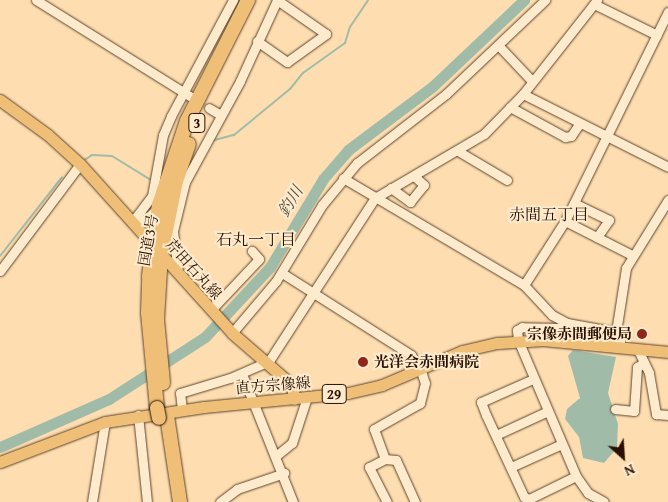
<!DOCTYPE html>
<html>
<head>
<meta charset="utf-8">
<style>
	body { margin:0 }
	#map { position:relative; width:668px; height:502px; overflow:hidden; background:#fedeb0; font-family:"Gentium Book Plus","Noto Serif JP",serif }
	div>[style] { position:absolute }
	.water>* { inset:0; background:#a0bca9 }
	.stream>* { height:2px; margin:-1px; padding:0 1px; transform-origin:1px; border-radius:1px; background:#a0bca9 }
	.river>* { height:11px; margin:-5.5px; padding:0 5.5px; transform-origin:5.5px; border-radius:5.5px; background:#a0bca9 }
	.roads { filter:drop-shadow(0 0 1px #5e442c) drop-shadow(0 0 1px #5e442c) }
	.minor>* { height:9px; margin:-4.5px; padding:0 4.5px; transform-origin:4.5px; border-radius:4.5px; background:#feeacc }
	.major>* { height:11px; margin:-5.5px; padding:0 5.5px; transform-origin:5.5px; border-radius:5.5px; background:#efbf78 }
	.highway>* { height:14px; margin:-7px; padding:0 7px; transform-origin:7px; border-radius:7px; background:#efbf78 }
	.bridges { filter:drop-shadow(0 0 1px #291000) drop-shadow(0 0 1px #291000) }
	.highway-bridge>* { height:14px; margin:-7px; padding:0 7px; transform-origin:7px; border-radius:7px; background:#efbf78 }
	.dots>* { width:14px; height:14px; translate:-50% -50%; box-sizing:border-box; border:2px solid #feeacc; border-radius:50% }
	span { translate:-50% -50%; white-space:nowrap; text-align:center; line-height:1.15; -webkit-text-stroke:4px #feeacc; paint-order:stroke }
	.shield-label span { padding:1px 4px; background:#feeacc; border:1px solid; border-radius:4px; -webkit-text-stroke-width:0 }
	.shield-label { font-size:14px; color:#291000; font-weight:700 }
	.street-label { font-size:15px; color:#291000 }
	.poi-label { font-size:15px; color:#291000; font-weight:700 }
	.right { translate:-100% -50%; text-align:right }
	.left { translate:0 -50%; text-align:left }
	.water-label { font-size:16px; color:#534c3b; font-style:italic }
	.neighbourhood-label { font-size:16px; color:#291000 }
	.north { position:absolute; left:598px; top:432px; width:50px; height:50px; -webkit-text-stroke:4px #feeacc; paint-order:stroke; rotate:154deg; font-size:14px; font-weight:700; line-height:20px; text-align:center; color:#291000 }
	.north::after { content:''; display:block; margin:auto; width:18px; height:22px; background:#291000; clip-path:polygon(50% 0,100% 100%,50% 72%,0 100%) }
</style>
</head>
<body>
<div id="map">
	<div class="water">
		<div style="clip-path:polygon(573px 350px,616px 357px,608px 393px,618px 424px,617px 448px,604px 463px,583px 458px,579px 437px,565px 419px,567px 409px,580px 398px,568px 356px)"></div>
	</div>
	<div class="stream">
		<div style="left:211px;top:141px;width:24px;rotate:-15deg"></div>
		<div style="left:234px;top:135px;width:72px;rotate:-39.4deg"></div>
		<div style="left:290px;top:89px;width:21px;rotate:-51deg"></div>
		<div style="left:303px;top:73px;width:52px;rotate:-35.5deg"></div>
		<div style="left:345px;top:43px;width:17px;rotate:-73deg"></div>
		<div style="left:350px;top:27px;width:32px;rotate:-56deg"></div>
		<div style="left:83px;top:161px;width:11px;rotate:-34deg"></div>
		<div style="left:92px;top:155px;width:20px;rotate:3deg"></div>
		<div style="left:112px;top:156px;width:46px;rotate:31.6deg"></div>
		<div style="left:0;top:256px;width:100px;rotate:-51.9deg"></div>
	</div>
	<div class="river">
		<div style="left:0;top:447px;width:119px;rotate:-23.8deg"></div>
		<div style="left:109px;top:399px;width:114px;rotate:-32.9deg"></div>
		<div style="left:205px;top:337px;width:96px;rotate:-47.1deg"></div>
		<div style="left:270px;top:267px;width:103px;rotate:-58.9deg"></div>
		<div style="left:323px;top:179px;width:38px;rotate:-49deg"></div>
		<div style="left:348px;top:150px;width:105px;rotate:-36.9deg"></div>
		<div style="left:432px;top:87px;width:127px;rotate:-43.4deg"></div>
	</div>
	<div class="roads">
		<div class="minor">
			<div style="left:36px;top:0;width:183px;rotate:32deg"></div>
			<div style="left:594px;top:4px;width:70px;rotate:26.2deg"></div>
			<div style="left:257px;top:41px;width:37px;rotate:35deg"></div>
			<div style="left:287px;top:62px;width:48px;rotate:-35.7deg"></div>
			<div style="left:326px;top:34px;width:60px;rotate:-145.2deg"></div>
			<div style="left:499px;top:46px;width:48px;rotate:46.7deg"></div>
			<div style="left:523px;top:94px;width:162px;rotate:26.7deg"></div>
			<div style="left:510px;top:107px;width:63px;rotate:28.6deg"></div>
			<div style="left:565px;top:137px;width:6px;rotate:-9deg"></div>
			<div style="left:571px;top:136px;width:14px;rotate:-56deg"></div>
			<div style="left:209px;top:108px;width:12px;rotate:31deg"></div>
			<div style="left:458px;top:151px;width:57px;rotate:30.6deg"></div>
			<div style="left:343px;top:178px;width:210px;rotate:30.6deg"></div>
			<div style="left:524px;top:285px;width:41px;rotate:47deg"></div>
			<div style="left:552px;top:315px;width:17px;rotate:28deg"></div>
			<div style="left:567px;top:323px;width:50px;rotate:10.4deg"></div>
			<div style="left:616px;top:332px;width:65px;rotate:-81.1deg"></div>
			<div style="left:626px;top:268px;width:80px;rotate:-58.3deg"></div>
			<div style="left:391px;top:188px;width:24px;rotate:36deg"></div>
			<div style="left:410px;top:202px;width:22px;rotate:-51deg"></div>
			<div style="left:424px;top:185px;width:13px;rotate:-138deg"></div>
			<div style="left:574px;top:203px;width:39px;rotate:26deg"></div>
			<div style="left:609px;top:220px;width:21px;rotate:125deg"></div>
			<div style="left:133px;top:221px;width:31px;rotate:-53deg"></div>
			<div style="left:152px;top:196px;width:62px;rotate:-79.8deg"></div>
			<div style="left:163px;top:135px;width:21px;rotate:-67deg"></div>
			<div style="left:171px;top:116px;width:132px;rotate:-61.9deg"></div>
			<div style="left:133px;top:221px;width:12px;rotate:-5deg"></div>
			<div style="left:145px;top:220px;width:16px;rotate:-43deg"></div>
			<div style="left:565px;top:221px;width:75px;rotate:26.9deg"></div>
			<div style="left:0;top:271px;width:134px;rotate:-53.2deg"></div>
			<div style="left:178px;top:273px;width:42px;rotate:-96.8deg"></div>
			<div style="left:173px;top:231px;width:50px;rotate:-76.2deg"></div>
			<div style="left:185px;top:182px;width:115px;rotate:-61.4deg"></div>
			<div style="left:240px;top:81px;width:89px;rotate:-65.4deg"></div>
			<div style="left:282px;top:273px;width:153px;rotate:32.4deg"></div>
			<div style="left:411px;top:355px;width:16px;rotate:55deg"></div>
			<div style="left:420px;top:368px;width:16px;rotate:72deg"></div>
			<div style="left:425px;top:383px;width:21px;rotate:104deg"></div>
			<div style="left:420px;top:403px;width:53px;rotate:150.5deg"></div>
			<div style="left:374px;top:429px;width:32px;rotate:70deg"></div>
			<div style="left:385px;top:459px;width:18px;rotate:153deg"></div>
			<div style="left:369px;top:467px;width:39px;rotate:63deg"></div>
			<div style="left:524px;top:285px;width:76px;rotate:-57.4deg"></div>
			<div style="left:565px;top:221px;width:233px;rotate:-63.8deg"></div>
			<div style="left:211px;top:310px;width:70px;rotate:-46.7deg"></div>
			<div style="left:259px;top:259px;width:11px;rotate:-131deg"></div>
			<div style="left:567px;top:323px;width:8px;rotate:140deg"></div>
			<div style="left:561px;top:328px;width:39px;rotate:-179deg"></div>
			<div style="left:522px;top:327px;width:6px;rotate:149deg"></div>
			<div style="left:517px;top:330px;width:10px;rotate:84deg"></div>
			<div style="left:518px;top:340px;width:148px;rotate:66.9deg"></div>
			<div style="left:576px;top:476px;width:21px;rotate:55deg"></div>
			<div style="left:588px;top:493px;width:18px;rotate:29deg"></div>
			<div style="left:232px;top:333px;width:68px;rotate:-49.8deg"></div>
			<div style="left:276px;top:281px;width:89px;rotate:-58.8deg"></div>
			<div style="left:322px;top:205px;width:55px;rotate:-50.2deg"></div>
			<div style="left:357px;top:163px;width:113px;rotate:-37.8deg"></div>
			<div style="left:446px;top:94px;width:137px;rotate:-43.5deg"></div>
			<div style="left:589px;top:334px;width:32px;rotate:11deg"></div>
			<div style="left:620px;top:340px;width:8px;rotate:90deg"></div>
			<div style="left:638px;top:350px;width:25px;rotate:64deg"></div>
			<div style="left:649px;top:373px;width:42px;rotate:80.3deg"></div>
			<div style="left:656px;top:414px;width:12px;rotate:5deg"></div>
			<div style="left:242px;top:374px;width:138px;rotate:68.3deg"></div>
			<div style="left:533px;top:379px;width:57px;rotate:156.1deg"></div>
			<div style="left:481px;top:402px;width:14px;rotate:69deg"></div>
			<div style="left:486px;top:415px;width:90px;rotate:65.1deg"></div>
			<div style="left:524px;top:497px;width:5px;rotate:22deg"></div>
			<div style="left:529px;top:499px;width:52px;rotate:-26.1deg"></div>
			<div style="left:182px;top:409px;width:16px;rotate:-97deg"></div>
			<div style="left:180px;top:393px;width:52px;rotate:-16.7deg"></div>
			<div style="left:230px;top:378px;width:43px;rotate:-23.6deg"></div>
			<div style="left:269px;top:361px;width:194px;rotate:-57deg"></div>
			<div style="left:375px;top:198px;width:126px;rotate:-30.4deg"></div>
			<div style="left:484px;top:134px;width:56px;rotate:-45.7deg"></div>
			<div style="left:523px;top:94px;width:120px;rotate:-51.8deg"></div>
			<div style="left:615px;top:409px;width:19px;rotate:6deg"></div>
			<div style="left:634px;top:411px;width:44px;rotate:-86.1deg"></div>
			<div style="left:637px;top:367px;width:8px;rotate:-30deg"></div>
			<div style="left:138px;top:415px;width:87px;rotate:84.1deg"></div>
			<div style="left:496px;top:435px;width:57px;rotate:-24.8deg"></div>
			<div style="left:277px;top:455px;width:19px;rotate:-39deg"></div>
			<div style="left:292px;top:443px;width:48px;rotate:-71.9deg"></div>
			<div style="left:385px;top:459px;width:11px;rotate:5deg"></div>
			<div style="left:396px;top:460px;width:46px;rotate:65.7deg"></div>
			<div style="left:511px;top:467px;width:56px;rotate:-24.3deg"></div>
			<div style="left:92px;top:502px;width:81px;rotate:-80.8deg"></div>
			<div style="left:220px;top:502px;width:21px;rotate:-37deg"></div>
			<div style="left:237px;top:489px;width:50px;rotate:-18.8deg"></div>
		</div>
		<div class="major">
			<div style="left:0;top:100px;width:59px;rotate:36.1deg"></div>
			<div style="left:48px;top:135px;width:43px;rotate:42.2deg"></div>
			<div style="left:80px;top:164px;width:227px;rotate:48deg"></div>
			<div style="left:232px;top:333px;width:79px;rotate:40.9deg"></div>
			<div style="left:292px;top:385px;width:14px;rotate:82deg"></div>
			<div style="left:0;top:462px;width:112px;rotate:-20.9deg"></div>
			<div style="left:105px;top:422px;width:100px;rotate:-8.6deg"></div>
			<div style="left:204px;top:407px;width:145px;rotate:-5.6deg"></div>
			<div style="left:348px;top:393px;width:35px;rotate:-13deg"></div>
			<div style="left:382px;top:385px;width:87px;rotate:-23deg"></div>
			<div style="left:462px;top:351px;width:37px;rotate:-13deg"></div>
			<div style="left:498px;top:343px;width:45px;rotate:-3.8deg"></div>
			<div style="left:543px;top:340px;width:126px;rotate:5.5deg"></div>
		</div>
		<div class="highway">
			<div style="left:163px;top:383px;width:64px;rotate:-95.4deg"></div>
			<div style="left:157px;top:319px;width:65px;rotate:-86.5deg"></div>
			<div style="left:161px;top:254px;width:75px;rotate:-78.4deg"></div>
			<div style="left:176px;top:181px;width:39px;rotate:-71deg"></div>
			<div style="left:157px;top:408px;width:95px;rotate:-95.4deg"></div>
			<div style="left:148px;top:313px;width:37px;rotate:-88deg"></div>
			<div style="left:149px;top:276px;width:72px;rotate:-82deg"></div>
			<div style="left:159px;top:205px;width:89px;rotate:-71.6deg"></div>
			<div style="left:187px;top:121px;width:136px;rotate:-63.2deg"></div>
			<div style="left:167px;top:416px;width:87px;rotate:81.4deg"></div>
		</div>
	</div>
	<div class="bridges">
		<div class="highway-bridge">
			<div style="left:157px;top:408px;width:10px;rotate:79deg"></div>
		</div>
	</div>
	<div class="dots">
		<div style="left:642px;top:334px;background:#8f2418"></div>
		<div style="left:363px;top:362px;background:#8f2418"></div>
	</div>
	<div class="shield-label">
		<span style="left:197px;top:123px">3</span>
		<span style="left:334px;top:394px">29</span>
	</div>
	<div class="street-label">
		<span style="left:148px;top:240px;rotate:-80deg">国道3号</span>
		<span style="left:194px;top:269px;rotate:48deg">芹田石丸線</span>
		<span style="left:273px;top:385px;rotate:-5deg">直方宗像線</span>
	</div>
	<div class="poi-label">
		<span class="right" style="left:632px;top:334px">宗像赤間郵便局</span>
		<span class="left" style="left:374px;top:362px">光洋会赤間病院</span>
	</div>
	<div class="water-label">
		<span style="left:290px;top:201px;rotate:-59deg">釣川</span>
	</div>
	<div class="neighbourhood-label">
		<span style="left:549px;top:214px">赤間五丁目</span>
		<span style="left:256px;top:239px">石丸一丁目</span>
	</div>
	<div class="north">N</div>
</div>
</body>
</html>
